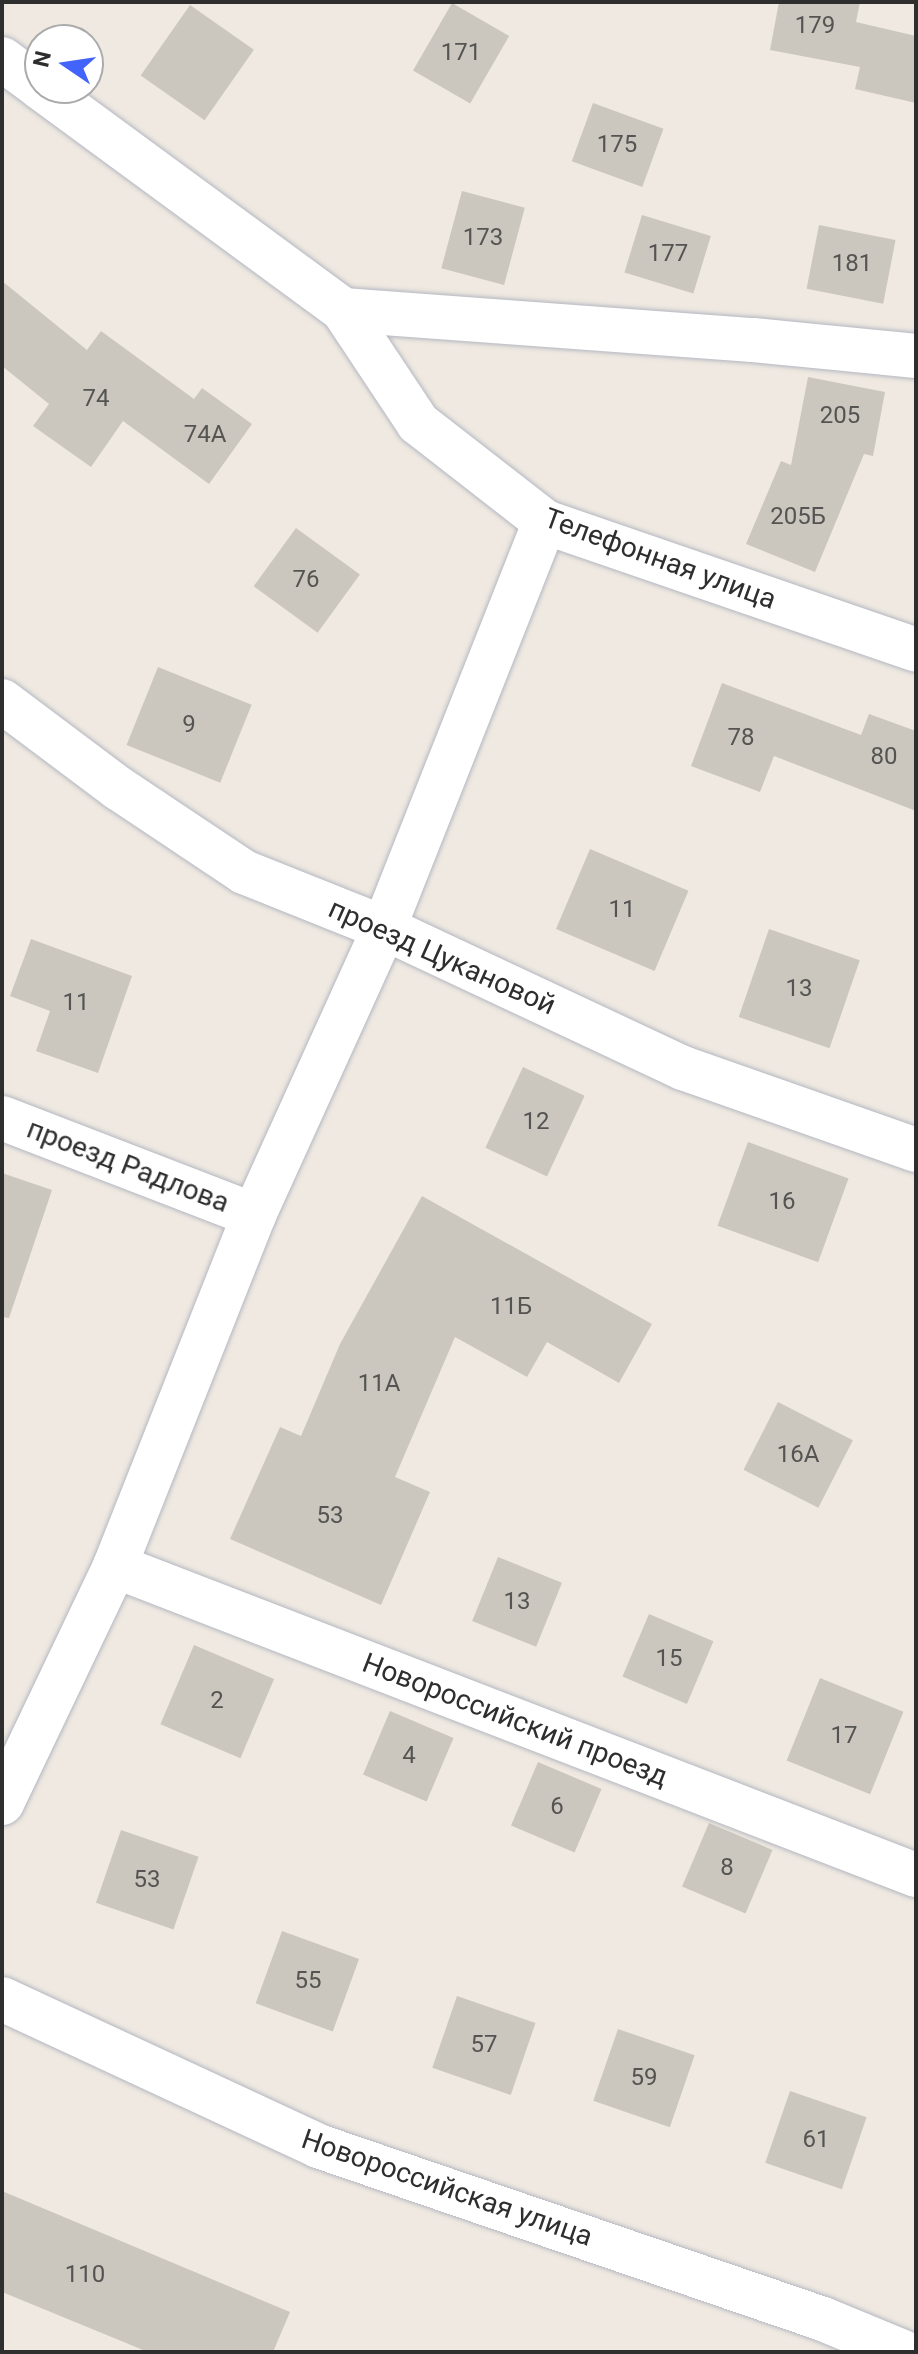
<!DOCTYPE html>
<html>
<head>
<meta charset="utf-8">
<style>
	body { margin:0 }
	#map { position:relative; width:918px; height:2354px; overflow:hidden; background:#efe9e1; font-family:Roboto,sans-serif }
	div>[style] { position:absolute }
	.building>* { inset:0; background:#cbc7bf; transform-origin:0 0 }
	.roads { filter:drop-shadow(0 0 2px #b4b7c1) drop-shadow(0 0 2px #b4b7c1) }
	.minor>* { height:44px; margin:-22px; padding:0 22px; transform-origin:22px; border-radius:22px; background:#fff }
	span { translate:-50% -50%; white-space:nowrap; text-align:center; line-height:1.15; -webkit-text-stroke:6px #fff; paint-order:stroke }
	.number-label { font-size:24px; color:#555452 }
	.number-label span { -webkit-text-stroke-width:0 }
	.street-label { font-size:28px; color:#2e2e2e }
	.frame { position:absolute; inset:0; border:4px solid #2e2e2e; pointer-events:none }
	.north { position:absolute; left:24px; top:24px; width:80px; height:80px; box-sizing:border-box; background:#fff; border:2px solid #ababab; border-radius:50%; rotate:283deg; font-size:22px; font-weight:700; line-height:32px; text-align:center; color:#2e2e2e }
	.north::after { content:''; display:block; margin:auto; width:28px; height:36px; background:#4264fb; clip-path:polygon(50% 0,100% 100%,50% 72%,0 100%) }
</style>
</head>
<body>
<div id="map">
	<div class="building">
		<div style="clip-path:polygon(779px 2px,860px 2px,856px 22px,916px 36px,916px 103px,855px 89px,860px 67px,770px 50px)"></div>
		<div style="left:452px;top:3px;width:66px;height:78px;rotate:30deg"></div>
		<div style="left:190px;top:5px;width:78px;height:86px;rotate:35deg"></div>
		<div style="left:593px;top:103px;width:75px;height:62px;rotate:20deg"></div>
		<div style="left:462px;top:191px;width:65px;height:80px;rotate:15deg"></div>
		<div style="left:642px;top:215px;width:72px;height:60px;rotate:17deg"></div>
		<div style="left:819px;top:225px;width:78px;height:65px;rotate:11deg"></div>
		<div style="clip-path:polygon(2px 281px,87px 350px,101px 331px,194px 399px,202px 388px,252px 424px,209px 484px,123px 421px,91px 467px,33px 426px,49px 404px,2px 366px)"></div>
		<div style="clip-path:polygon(808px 377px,885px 392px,873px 456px,864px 454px,815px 572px,746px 544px,781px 461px,791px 465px)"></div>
		<div style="left:296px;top:528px;width:79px;height:72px;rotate:36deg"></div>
		<div style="left:158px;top:667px;width:101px;height:84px;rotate:22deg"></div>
		<div style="clip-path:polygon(722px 683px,861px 735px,869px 714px,916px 731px,916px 811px,774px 756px,760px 792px,691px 766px)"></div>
		<div style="left:590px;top:849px;width:107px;height:87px;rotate:23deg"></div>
		<div style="left:769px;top:929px;width:96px;height:93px;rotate:19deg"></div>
		<div style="clip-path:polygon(31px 939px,132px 976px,98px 1073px,36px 1051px,50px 1011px,10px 996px)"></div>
		<div style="left:523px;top:1067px;width:68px;height:89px;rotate:25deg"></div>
		<div style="left:748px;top:1142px;width:107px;height:89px;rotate:20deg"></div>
		<div style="clip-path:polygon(2px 1173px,52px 1190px,9px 1318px,2px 1317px)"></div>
		<div style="clip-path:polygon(422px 1196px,652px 1324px,619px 1383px,547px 1342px,527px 1377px,455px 1337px,395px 1477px,430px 1492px,381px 1605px,230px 1539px,280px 1427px,301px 1436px,340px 1344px)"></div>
		<div style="left:778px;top:1402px;width:84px;height:76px;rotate:27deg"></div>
		<div style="left:498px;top:1557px;width:69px;height:69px;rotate:22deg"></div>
		<div style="left:649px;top:1614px;width:70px;height:68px;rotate:23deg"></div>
		<div style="left:194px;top:1645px;width:87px;height:86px;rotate:23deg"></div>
		<div style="left:820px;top:1678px;width:90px;height:89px;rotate:22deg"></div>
		<div style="left:390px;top:1711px;width:69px;height:69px;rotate:23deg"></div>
		<div style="left:538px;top:1762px;width:69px;height:69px;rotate:23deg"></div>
		<div style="left:709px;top:1823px;width:69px;height:69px;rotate:23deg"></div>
		<div style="left:121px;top:1830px;width:82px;height:77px;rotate:19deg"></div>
		<div style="left:282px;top:1931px;width:82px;height:77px;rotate:20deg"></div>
		<div style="left:457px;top:1996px;width:83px;height:76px;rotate:19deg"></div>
		<div style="left:618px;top:2029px;width:81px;height:76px;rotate:19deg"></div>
		<div style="left:790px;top:2091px;width:81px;height:76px;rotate:19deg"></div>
		<div style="clip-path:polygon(2px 2191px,290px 2312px,273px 2352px,148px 2352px,2px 2292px)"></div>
	</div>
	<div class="roads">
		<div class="minor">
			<div style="left:2px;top:59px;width:47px;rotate:36.4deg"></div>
			<div style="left:41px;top:88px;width:375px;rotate:36.3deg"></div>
			<div style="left:343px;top:310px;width:136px;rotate:56.4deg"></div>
			<div style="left:418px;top:423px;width:161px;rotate:37.9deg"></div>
			<div style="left:545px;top:522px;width:392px;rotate:19deg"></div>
			<div style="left:343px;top:310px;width:411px;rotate:4.2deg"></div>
			<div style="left:753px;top:340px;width:164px;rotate:5.6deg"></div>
			<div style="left:2px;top:701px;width:145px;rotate:36.9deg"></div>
			<div style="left:118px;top:788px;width:151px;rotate:33.7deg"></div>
			<div style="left:244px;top:872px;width:151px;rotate:21.8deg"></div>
			<div style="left:384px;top:928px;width:330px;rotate:25.1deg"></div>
			<div style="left:683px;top:1068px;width:247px;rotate:19.4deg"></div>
			<div style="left:2px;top:1118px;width:270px;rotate:21.1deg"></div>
			<div style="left:115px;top:1566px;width:859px;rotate:21.1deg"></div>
			<div style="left:2px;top:1803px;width:263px;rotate:-64.5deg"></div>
			<div style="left:115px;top:1566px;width:378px;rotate:-68.4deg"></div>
			<div style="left:254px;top:1215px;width:315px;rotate:-65.6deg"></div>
			<div style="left:384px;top:928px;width:437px;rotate:-68.4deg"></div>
			<div style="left:2px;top:1999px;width:349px;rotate:24.9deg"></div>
			<div style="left:318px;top:2146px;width:534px;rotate:18.91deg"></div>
			<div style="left:823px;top:2319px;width:87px;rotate:22.4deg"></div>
		</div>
	</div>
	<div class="number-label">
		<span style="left:815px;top:26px">179</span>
		<span style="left:461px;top:53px">171</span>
		<span style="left:617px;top:145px">175</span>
		<span style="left:483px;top:238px">173</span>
		<span style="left:668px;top:254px">177</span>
		<span style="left:852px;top:264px">181</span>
		<span style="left:96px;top:399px">74</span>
		<span style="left:840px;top:416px">205</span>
		<span style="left:205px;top:435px">74А</span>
		<span style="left:798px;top:517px">205Б</span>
		<span style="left:306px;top:580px">76</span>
		<span style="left:189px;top:725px">9</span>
		<span style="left:741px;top:738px">78</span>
		<span style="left:884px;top:757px">80</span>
		<span style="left:622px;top:910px">11</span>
		<span style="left:799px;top:989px">13</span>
		<span style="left:76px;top:1003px">11</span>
		<span style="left:536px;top:1122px">12</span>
		<span style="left:782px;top:1202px">16</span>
		<span style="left:511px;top:1307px">11Б</span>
		<span style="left:379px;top:1384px">11А</span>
		<span style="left:798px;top:1455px">16А</span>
		<span style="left:330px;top:1516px">53</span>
		<span style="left:517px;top:1602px">13</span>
		<span style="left:669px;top:1659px">15</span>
		<span style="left:217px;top:1701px">2</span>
		<span style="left:844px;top:1736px">17</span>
		<span style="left:409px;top:1756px">4</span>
		<span style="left:557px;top:1807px">6</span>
		<span style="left:727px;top:1868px">8</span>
		<span style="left:147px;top:1880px">53</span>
		<span style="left:308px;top:1981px">55</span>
		<span style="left:484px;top:2045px">57</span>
		<span style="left:644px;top:2078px">59</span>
		<span style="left:816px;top:2140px">61</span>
		<span style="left:85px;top:2275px">110</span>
	</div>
	<div class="street-label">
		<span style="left:660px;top:559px;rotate:20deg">Телефонная улица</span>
		<span style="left:442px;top:957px;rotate:24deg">проезд Цукановой</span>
		<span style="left:128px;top:1166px;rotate:21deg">проезд Радлова</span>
		<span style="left:515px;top:1720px;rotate:21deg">Новороссийский проезд</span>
		<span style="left:447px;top:2188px;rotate:19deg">Новороссийская улица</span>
	</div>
	<div class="frame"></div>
	<div class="north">N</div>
</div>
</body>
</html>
